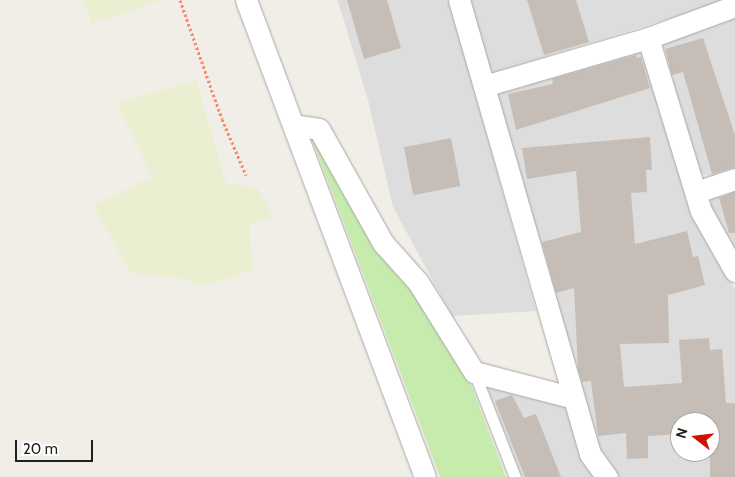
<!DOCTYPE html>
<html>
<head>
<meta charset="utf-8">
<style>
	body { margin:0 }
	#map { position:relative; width:735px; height:477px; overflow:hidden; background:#f1eee7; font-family:Cabin,sans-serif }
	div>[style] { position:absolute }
	.residential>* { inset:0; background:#dedddd }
	.farmland>* { inset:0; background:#ebefd2 }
	.grass>* { inset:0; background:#c6ebad }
	.building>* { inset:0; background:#c6beb6; transform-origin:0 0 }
	.path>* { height:3px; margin-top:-1.5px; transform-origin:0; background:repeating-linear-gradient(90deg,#fb886e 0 2.5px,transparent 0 5px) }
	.roads { filter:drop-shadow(0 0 1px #a7a7a7) drop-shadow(0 0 1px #a7a7a7) }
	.lane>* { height:11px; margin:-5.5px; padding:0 5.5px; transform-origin:5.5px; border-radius:5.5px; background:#fff }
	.street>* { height:21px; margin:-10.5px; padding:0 10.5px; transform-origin:10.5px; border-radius:10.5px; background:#fff }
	span { translate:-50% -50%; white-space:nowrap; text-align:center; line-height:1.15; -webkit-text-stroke:5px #fff; paint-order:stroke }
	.north { position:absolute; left:670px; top:412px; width:50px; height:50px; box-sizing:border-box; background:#fff; border:1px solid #a6a6a6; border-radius:50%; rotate:286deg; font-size:14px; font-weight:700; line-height:20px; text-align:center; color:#202020 }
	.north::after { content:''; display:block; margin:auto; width:18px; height:22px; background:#d11100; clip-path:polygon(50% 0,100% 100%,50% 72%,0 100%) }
	.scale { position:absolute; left:15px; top:440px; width:78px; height:22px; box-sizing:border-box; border:2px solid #202020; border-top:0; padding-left:6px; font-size:15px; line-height:18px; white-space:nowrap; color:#202020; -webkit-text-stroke:4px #fff; paint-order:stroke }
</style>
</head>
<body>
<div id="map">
	<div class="residential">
		<div style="clip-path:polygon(334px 0,449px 0,536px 311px,452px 316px,393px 207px,368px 100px,338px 1px)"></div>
		<div style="clip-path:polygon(467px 0,730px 0,495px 72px,486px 66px)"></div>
		<div style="clip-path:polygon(735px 17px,735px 170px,713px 177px,700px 173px,663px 46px,668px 37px)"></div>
		<div style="clip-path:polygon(evenodd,633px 48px,645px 52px,690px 212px,735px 289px,735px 477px,618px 477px,597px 449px,496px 97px,501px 88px,633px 48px,680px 422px,710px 422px,710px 452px,680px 452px,680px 422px)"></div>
		<div style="clip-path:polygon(735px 189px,735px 252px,709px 206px,714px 195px)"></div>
		<div style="clip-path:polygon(486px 384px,565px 405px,580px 457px,596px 477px,522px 477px)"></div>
	</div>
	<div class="farmland">
		<div style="clip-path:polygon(82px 0,162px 0,92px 24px)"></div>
		<div style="clip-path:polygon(196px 80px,226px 183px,258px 188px,273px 217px,249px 224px,253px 270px,205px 286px,185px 279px,130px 273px,93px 205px,152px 177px,117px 103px)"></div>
	</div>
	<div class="grass">
		<div style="clip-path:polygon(312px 139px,317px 139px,471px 385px,506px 477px,440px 477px)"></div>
	</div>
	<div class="building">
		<div style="clip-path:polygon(347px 0,387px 0,401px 48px,364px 59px)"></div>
		<div style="clip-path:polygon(527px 0,576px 0,589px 42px,544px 55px)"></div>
		<div style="clip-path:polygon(703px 38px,735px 135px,735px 167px,712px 174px,683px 72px,672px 75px,665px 49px)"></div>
		<div style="clip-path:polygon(636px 55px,637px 58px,641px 57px,650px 88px,516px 130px,508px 94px,553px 84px,552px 79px)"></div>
		<div style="clip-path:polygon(650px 137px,652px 170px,646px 170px,647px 192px,631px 193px,635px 244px,687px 231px,693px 257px,698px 256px,705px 285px,668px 295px,669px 343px,620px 344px,624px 387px,682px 383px,679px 340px,709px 338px,710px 350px,722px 349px,726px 403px,735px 403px,735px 477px,710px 477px,710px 422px,680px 422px,680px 434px,648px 436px,648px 458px,627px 459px,626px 433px,598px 436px,591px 381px,582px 382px,578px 369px,574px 288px,556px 293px,542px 242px,581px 232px,576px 171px,527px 179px,522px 148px)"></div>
		<div style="left:451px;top:138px;width:49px;height:48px;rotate:79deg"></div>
		<div style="clip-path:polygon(735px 192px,735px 233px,729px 233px,719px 198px)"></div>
		<div style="clip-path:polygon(512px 395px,524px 418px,536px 414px,561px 477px,525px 477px,495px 401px)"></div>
	</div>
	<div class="path">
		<div style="left:180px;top:0;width:126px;rotate:70.6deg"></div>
		<div style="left:222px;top:119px;width:61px;rotate:66.8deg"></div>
	</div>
	<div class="roads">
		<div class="lane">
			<div style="left:474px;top:372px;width:113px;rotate:68.7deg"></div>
		</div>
		<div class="street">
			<div style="left:246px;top:0;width:509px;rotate:69.43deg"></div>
			<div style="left:459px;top:0;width:473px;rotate:73.9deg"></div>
			<div style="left:590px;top:454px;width:29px;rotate:54deg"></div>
			<div style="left:648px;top:38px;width:181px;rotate:73deg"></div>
			<div style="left:701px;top:211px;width:69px;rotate:60.5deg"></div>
			<div style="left:484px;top:86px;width:171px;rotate:-16.3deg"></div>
			<div style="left:648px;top:38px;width:93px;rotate:-20.2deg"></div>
			<div style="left:294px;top:125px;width:25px;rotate:9deg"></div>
			<div style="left:319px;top:129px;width:131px;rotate:60.7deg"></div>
			<div style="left:383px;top:243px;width:52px;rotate:48.1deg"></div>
			<div style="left:418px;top:282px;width:106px;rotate:58.1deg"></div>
			<div style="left:474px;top:372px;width:103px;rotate:14.6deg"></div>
			<div style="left:696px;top:192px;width:41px;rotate:-18.4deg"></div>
		</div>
	</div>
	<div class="north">N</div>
	<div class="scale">20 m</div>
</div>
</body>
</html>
